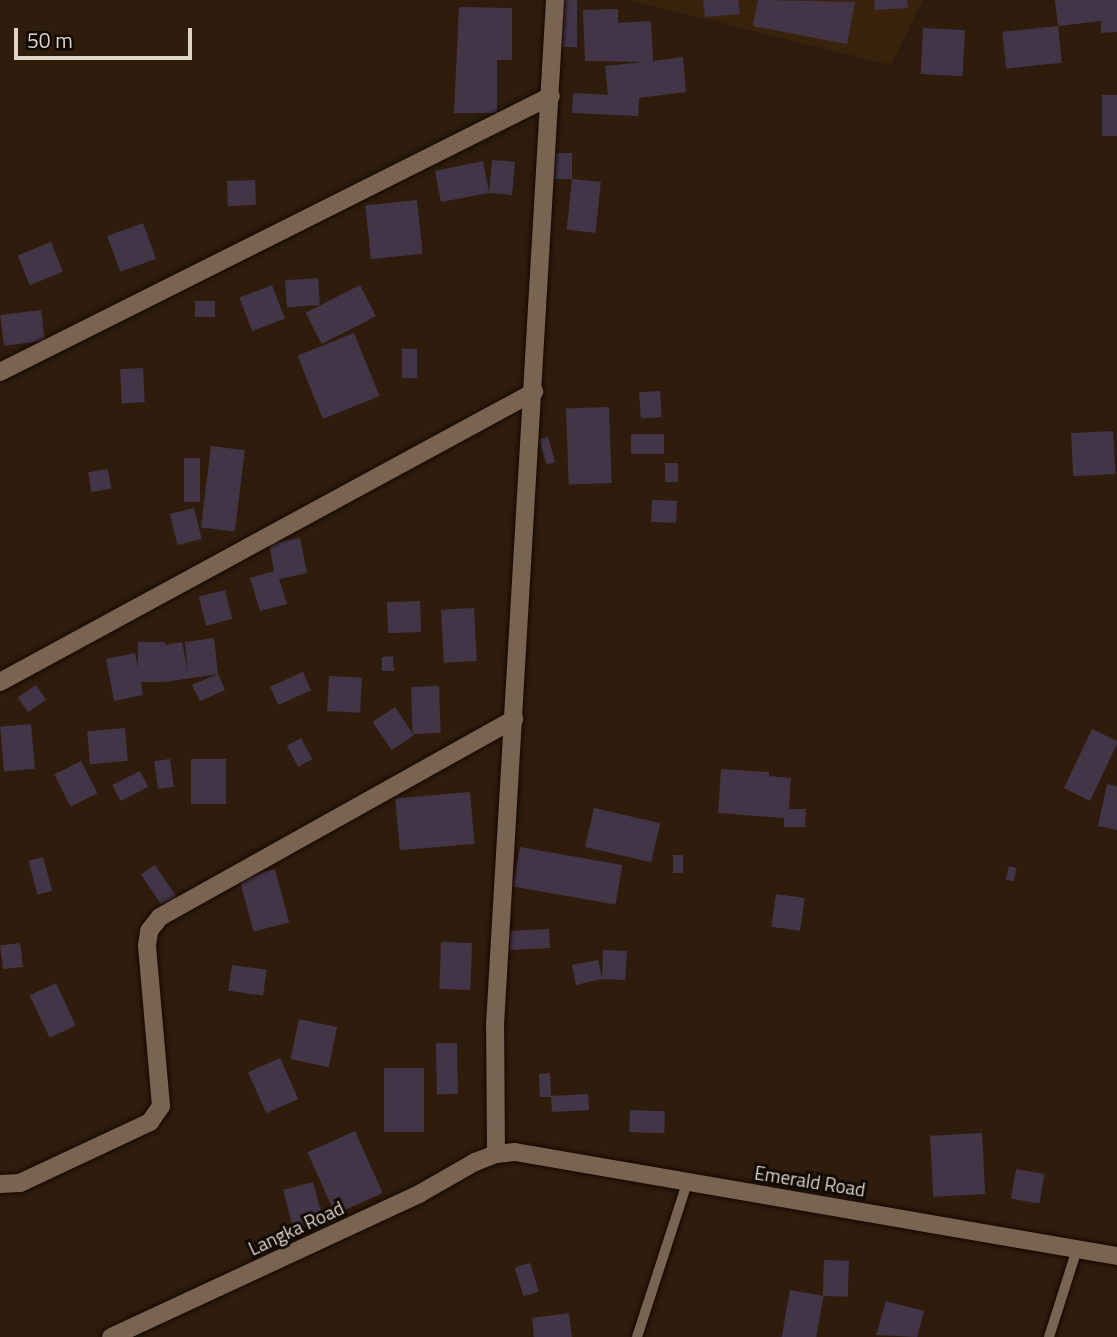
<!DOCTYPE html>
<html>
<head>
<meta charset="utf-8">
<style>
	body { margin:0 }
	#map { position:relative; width:1117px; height:1337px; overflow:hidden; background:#2e1d0c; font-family:"Titillium Web",sans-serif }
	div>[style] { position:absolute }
	.built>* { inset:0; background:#39230c }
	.building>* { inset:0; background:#433548; transform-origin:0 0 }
	.roads { filter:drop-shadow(0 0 2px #160700) drop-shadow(0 0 2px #160700) }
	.lane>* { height:10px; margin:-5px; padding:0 5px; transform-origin:5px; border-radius:5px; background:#786451 }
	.street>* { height:18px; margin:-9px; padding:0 9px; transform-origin:9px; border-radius:9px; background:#786451 }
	span { translate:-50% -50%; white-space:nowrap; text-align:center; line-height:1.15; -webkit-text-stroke:6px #110904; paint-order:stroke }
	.street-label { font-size:19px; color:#dfd3c8 }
	.scale { position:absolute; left:14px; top:28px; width:178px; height:32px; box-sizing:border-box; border:4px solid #dfd3c8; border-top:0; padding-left:9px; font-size:21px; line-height:24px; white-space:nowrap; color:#dfd3c8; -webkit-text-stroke:5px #110904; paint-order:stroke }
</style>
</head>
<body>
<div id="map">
	<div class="built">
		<div style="clip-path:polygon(630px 0,923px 0,891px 65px)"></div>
	</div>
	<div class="building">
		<div style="left:562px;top:0;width:15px;height:47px"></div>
		<div style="clip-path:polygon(703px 0,738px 0,740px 14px,705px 17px)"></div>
		<div style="clip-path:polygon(758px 0,855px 2px,847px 44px,753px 26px)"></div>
		<div style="clip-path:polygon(874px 0,907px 0,908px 8px,875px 10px)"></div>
		<div style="clip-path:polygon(1055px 0,1117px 0,1117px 32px,1101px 33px,1101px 21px,1058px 26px)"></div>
		<div style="clip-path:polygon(459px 7px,512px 8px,512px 60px,497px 60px,497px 113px,454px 113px)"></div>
		<div style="clip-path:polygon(618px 9px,618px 23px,651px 21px,653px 61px,683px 57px,686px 92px,639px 98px,638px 116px,572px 113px,573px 93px,608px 95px,605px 66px,645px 62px,585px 61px,583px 10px)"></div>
		<div style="left:1058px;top:26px;width:37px;height:56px;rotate:84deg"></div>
		<div style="left:923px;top:28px;width:42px;height:46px;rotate:3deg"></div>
		<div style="left:1102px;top:95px;width:15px;height:41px"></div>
		<div style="left:552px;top:153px;width:20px;height:26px"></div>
		<div style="clip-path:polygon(492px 160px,515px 162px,512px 195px,489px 193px,441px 202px,435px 171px,483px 161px,489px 193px)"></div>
		<div style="left:572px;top:179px;width:29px;height:51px;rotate:6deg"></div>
		<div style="left:255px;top:180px;width:25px;height:28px;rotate:88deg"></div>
		<div style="left:417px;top:200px;width:54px;height:52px;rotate:84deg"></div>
		<div style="left:143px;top:223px;width:38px;height:38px;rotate:70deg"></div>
		<div style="left:51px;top:242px;width:32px;height:36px;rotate:68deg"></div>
		<div style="left:318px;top:278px;width:27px;height:33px;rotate:86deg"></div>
		<div style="left:272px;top:285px;width:36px;height:35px;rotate:69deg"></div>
		<div style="left:360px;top:285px;width:35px;height:61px;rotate:63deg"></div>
		<div style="left:215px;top:301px;width:16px;height:20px;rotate:90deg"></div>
		<div style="left:41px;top:310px;width:31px;height:41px;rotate:83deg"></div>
		<div style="left:354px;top:333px;width:68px;height:61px;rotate:68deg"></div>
		<div style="left:402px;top:349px;width:15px;height:29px"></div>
		<div style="left:143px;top:368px;width:34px;height:23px;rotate:87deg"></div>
		<div style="left:660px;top:391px;width:26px;height:21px;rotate:86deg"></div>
		<div style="left:609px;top:407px;width:76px;height:43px;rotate:88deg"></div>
		<div style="left:1113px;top:431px;width:43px;height:42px;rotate:87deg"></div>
		<div style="left:631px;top:434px;width:33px;height:20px"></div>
		<div style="left:548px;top:437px;width:26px;height:9px;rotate:74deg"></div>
		<div style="left:211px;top:446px;width:34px;height:82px;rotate:7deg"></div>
		<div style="left:184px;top:458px;width:16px;height:44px"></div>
		<div style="left:665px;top:463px;width:13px;height:19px"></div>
		<div style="left:108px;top:469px;width:20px;height:20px;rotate:81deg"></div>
		<div style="left:652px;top:500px;width:25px;height:22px;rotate:2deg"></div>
		<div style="left:194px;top:508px;width:32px;height:25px;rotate:76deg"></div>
		<div style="clip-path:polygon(300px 538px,307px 573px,279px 579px,287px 604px,260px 611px,250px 578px,274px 571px,269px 544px)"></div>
		<div style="left:225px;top:590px;width:30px;height:27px;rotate:76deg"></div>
		<div style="left:420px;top:601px;width:31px;height:33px;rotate:88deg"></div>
		<div style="left:474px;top:608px;width:53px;height:33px;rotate:87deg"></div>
		<div style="clip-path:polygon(214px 638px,218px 674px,225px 690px,200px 701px,192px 685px,218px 674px,165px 682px,141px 682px,143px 695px,114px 701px,106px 659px,135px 653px,138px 668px,138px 642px,165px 642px,165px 645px,182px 642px,188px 673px,185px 642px)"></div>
		<div style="clip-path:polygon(393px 656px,394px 671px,382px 671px,382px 657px)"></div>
		<div style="left:303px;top:672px;width:20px;height:36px;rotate:66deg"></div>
		<div style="left:329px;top:676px;width:33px;height:35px;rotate:3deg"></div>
		<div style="left:36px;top:685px;width:18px;height:22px;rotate:56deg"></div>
		<div style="left:439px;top:686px;width:47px;height:28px;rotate:88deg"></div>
		<div style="left:395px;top:707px;width:34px;height:27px;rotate:56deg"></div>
		<div style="left:31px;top:724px;width:45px;height:31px;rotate:85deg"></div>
		<div style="left:125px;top:728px;width:33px;height:38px;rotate:85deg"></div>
		<div style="clip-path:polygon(1092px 729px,1117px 741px,1117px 744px,1090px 801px,1064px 788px)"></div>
		<div style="left:301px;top:738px;width:24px;height:16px;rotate:62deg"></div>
		<div style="left:170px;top:759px;width:28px;height:16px;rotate:82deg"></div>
		<div style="left:191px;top:759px;width:35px;height:45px"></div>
		<div style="left:81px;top:761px;width:36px;height:30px;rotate:63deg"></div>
		<div style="clip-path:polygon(721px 769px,769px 772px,769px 776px,791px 778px,789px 809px,806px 809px,805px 827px,784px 827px,784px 818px,718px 813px)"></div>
		<div style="left:140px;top:771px;width:18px;height:31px;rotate:63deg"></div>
		<div style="clip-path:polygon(1107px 784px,1117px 786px,1117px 830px,1098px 826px)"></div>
		<div style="left:470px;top:792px;width:52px;height:75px;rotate:85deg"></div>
		<div style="left:594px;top:808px;width:68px;height:40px;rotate:13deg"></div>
		<div style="left:520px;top:847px;width:104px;height:40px;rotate:10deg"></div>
		<div style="left:673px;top:855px;width:10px;height:18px"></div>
		<div style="left:43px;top:857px;width:35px;height:15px;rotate:75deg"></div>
		<div style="left:155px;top:865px;width:45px;height:17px;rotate:56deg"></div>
		<div style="left:1009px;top:866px;width:8px;height:14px;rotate:14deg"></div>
		<div style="left:275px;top:869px;width:55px;height:37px;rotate:75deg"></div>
		<div style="left:776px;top:894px;width:29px;height:33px;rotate:8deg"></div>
		<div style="left:549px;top:929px;width:19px;height:40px;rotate:87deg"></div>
		<div style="left:441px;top:942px;width:31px;height:47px;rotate:2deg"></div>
		<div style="left:20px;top:943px;width:24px;height:20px;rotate:83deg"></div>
		<div style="clip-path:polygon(603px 950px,627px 951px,625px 980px,602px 979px,576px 985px,572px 965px,598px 960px,602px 979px)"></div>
		<div style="left:232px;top:965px;width:35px;height:26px;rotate:8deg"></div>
		<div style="left:56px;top:983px;width:47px;height:29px;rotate:65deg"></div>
		<div style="left:299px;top:1019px;width:39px;height:41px;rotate:12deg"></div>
		<div style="left:457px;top:1043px;width:51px;height:21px;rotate:89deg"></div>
		<div style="left:280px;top:1058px;width:45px;height:35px;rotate:66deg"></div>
		<div style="left:384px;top:1068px;width:40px;height:64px"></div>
		<div style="clip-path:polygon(550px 1073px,551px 1096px,588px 1094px,589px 1110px,552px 1112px,551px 1097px,540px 1097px,539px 1074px)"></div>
		<div style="left:630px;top:1110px;width:35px;height:22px;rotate:2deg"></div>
		<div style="left:355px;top:1131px;width:68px;height:52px;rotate:66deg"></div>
		<div style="left:982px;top:1133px;width:61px;height:52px;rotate:87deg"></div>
		<div style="left:1016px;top:1169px;width:29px;height:30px;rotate:10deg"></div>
		<div style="left:313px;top:1182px;width:41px;height:31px;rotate:75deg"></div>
		<div style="left:824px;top:1260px;width:25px;height:36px;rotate:2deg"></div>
		<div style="left:530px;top:1263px;width:30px;height:16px;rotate:73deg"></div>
		<div style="left:790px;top:1290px;width:34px;height:48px;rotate:10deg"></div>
		<div style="clip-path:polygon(886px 1301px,924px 1311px,917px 1337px,876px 1335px)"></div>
		<div style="clip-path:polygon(569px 1313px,572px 1337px,534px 1337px,532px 1318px)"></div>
	</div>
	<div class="roads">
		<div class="lane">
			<div style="left:637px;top:1337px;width:162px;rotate:-72deg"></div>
			<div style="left:1049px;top:1337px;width:92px;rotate:-72.3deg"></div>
		</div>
		<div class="street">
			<div style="left:0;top:372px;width:616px;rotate:-26.61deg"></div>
			<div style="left:0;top:682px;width:608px;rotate:-28.51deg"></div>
			<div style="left:496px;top:1154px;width:129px;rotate:-90.4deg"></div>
			<div style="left:495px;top:1025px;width:1027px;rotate:-86.65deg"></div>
			<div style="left:0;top:1184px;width:20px;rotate:-3deg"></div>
			<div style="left:20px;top:1183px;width:144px;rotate:-25.1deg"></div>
			<div style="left:150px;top:1122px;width:19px;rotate:-55deg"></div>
			<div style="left:161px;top:1106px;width:161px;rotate:-95deg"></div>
			<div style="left:147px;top:946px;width:15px;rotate:-82deg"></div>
			<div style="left:149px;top:931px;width:18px;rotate:-52deg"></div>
			<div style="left:160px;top:917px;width:406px;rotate:-29.2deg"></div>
			<div style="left:111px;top:1337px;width:340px;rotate:-24.9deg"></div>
			<div style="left:419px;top:1194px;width:64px;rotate:-29.7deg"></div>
			<div style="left:475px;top:1162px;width:22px;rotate:-21deg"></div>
			<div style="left:496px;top:1154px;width:19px;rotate:-6deg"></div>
			<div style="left:515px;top:1152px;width:611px;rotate:9.8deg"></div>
		</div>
	</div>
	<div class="street-label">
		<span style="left:810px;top:1181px;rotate:9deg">Emerald Road</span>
		<span style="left:296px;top:1228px;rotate:-25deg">Langka Road</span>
	</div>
	<div class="scale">50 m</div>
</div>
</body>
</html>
